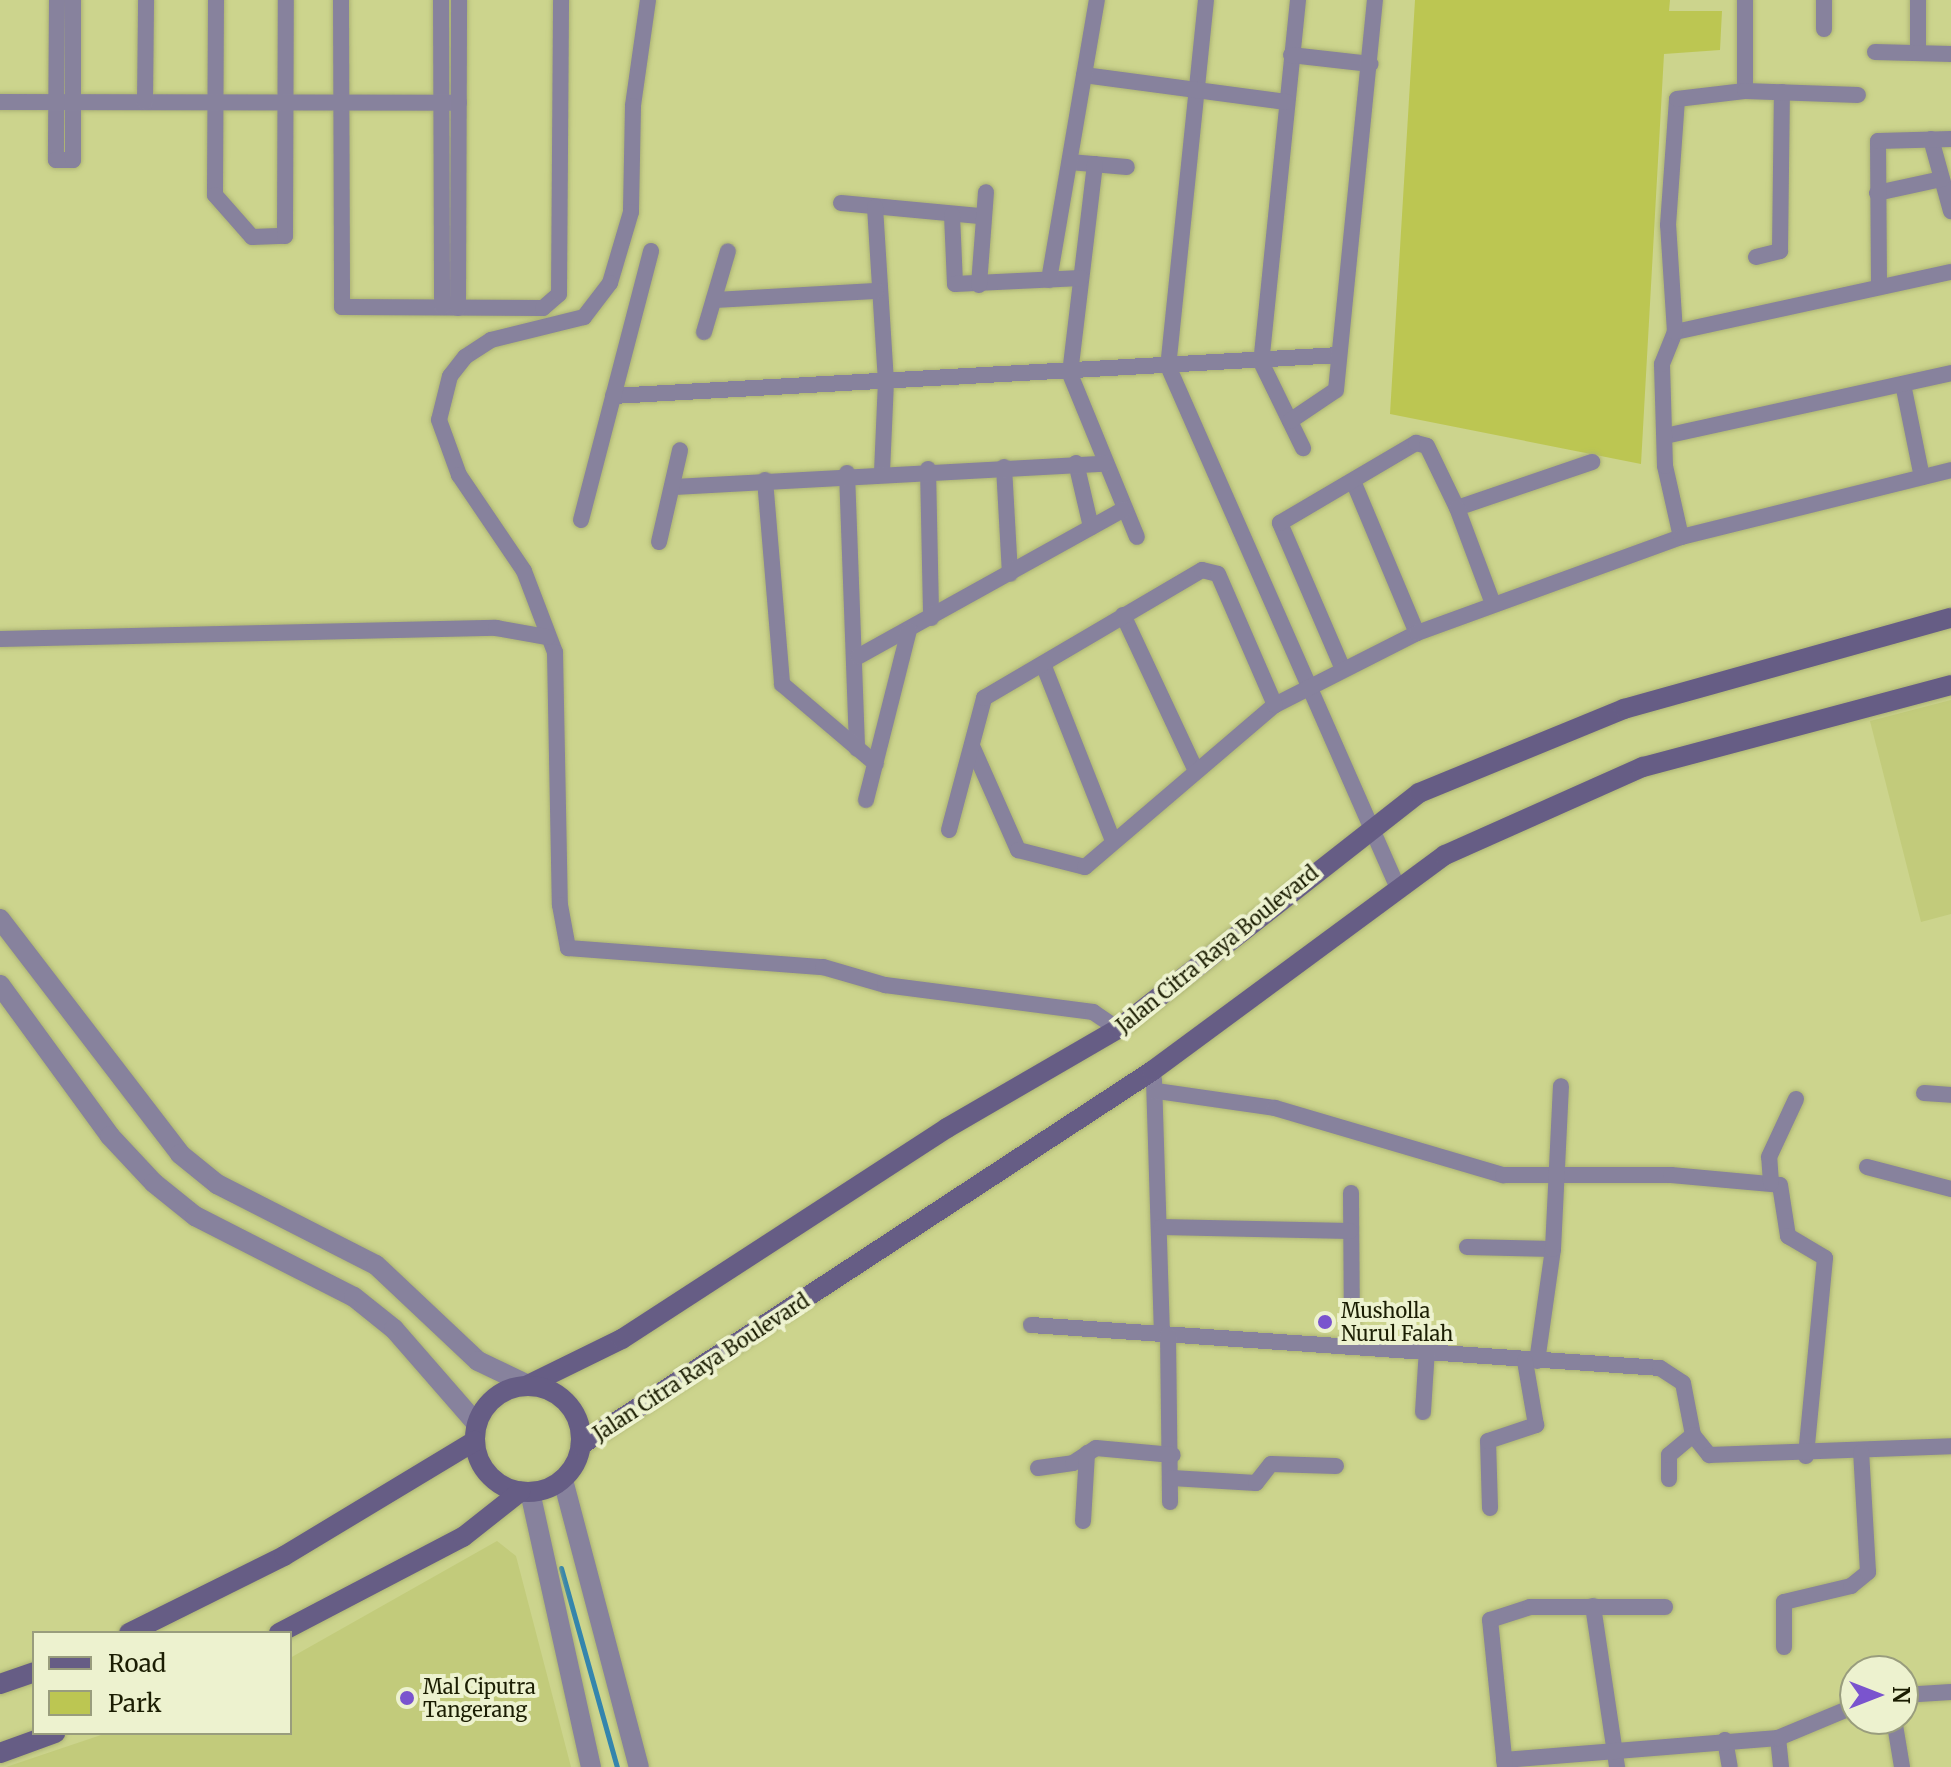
<!DOCTYPE html>
<html>
<head>
<meta charset="utf-8">
<style>
	body { margin:0 }
	#map { position:relative; width:1951px; height:1767px; overflow:hidden; background:#ccd48d; font-family:Merriweather,serif }
	div>[style] { position:absolute }
	.built>* { inset:0; background:#c2cb7b }
	.green>* { inset:0; background:#bcc652 }
	.stream>* { height:5px; margin:-2.5px; padding:0 2.5px; transform-origin:2.5px; border-radius:2.5px; background:#3485ad }
	.roads { filter:drop-shadow(0 0 2px #acb374) drop-shadow(0 0 2px #acb374) }
	.minor>* { height:16px; margin:-8px; padding:0 8px; transform-origin:8px; border-radius:8px; background:#87829d }
	.tertiary>* { height:20px; margin:-10px; padding:0 10px; transform-origin:10px; border-radius:10px; background:#87829d }
	.secondary>* { height:20px; margin:-10px; padding:0 10px; transform-origin:10px; border-radius:10px; background:#665d85 }
	.secondary>.ring { margin:-10px; padding:0; box-sizing:content-box; background:none; border:20px solid #665d85; border-radius:50% }
	.dots>* { width:22px; height:22px; translate:-50% -50%; box-sizing:border-box; border:4px solid #edf2cf; border-radius:50% }
	span { translate:-50% -50%; white-space:nowrap; text-align:center; line-height:1.15; -webkit-text-stroke:8px #edf2cf; paint-order:stroke }
	.street-label { font-size:20px; color:#1b1d02 }
	.poi-label { font-size:20px; color:#1b1d02 }
	.left { translate:0 -50%; text-align:left }
	.legend { position:absolute; left:32px; top:1631px; width:260px; height:104px; box-sizing:border-box; background:#edf2cf; border:2px solid #999d7d; margin:0; padding:10px 14px; list-style:none; font-size:24px; color:#1b1d02 }
	.legend li { display:flex; align-items:center; gap:16px; height:40px }
	.legend b { width:40px; border:2px solid #999d7d }
	.north { position:absolute; left:1839px; top:1655px; width:80px; height:80px; box-sizing:border-box; background:#edf2cf; border:2px solid #999d7d; border-radius:50%; rotate:90deg; font-size:22px; font-weight:700; line-height:32px; text-align:center; color:#1b1d02 }
	.north::after { content:''; display:block; margin:auto; width:28px; height:36px; background:#7a54ce; clip-path:polygon(50% 0,100% 100%,50% 72%,0 100%) }
</style>
</head>
<body>
<div id="map">
	<div class="built">
		<div style="clip-path:polygon(1951px 700px,1951px 914px,1921px 922px,1870px 721px)"></div>
		<div style="clip-path:polygon(497px 1541px,516px 1556px,571px 1767px,6px 1767px,107px 1733px,290px 1733px,290px 1658px)"></div>
	</div>
	<div class="green">
		<div style="clip-path:polygon(1415px 0,1670px 0,1669px 11px,1722px 11px,1720px 50px,1664px 54px,1641px 464px,1390px 414px)"></div>
	</div>
	<div class="stream">
		<div style="left:561px;top:1568px;width:207px;rotate:74.3deg"></div>
	</div>
	<div class="roads">
		<div class="minor">
			<div style="left:57px;top:0;width:160px;rotate:90.4deg"></div>
			<div style="left:56px;top:160px;width:17px"></div>
			<div style="left:73px;top:160px;width:160px;rotate:-90deg"></div>
			<div style="left:216px;top:0;width:195px;rotate:90.3deg"></div>
			<div style="left:215px;top:195px;width:56px;rotate:48.6deg"></div>
			<div style="left:252px;top:237px;width:33px;rotate:-2deg"></div>
			<div style="left:285px;top:236px;width:236px;rotate:-89.8deg"></div>
			<div style="left:341px;top:0;width:307px;rotate:89.8deg"></div>
			<div style="left:342px;top:307px;width:201px;rotate:0.3deg"></div>
			<div style="left:543px;top:308px;width:21px;rotate:-41deg"></div>
			<div style="left:559px;top:294px;width:294px;rotate:-89.6deg"></div>
			<div style="left:441px;top:0;width:307px;rotate:89.8deg"></div>
			<div style="left:648px;top:0;width:107px;rotate:98.1deg"></div>
			<div style="left:633px;top:106px;width:106px;rotate:91.1deg"></div>
			<div style="left:631px;top:212px;width:74px;rotate:106.5deg"></div>
			<div style="left:610px;top:283px;width:43px;rotate:127.4deg"></div>
			<div style="left:584px;top:317px;width:96px;rotate:166.1deg"></div>
			<div style="left:491px;top:340px;width:31px;rotate:147deg"></div>
			<div style="left:465px;top:357px;width:24px;rotate:128deg"></div>
			<div style="left:450px;top:376px;width:45px;rotate:104deg"></div>
			<div style="left:439px;top:420px;width:59px;rotate:70deg"></div>
			<div style="left:459px;top:475px;width:116px;rotate:55.9deg"></div>
			<div style="left:524px;top:571px;width:87px;rotate:69.1deg"></div>
			<div style="left:555px;top:652px;width:253px;rotate:88.9deg"></div>
			<div style="left:560px;top:905px;width:44px;rotate:79.5deg"></div>
			<div style="left:568px;top:948px;width:256px;rotate:4.3deg"></div>
			<div style="left:823px;top:967px;width:65px;rotate:16.2deg"></div>
			<div style="left:885px;top:985px;width:210px;rotate:7.4deg"></div>
			<div style="left:1093px;top:1012px;width:30px;rotate:34deg"></div>
			<div style="left:1206px;top:0;width:368px;rotate:95.9deg"></div>
			<div style="left:1168px;top:366px;width:568px;rotate:66.23deg"></div>
			<div style="left:1298px;top:0;width:364px;rotate:95.8deg"></div>
			<div style="left:1261px;top:362px;width:96px;rotate:64deg"></div>
			<div style="left:1824px;top:0;width:29px;rotate:90deg"></div>
			<div style="left:1918px;top:0;width:53px;rotate:90deg"></div>
			<div style="left:1875px;top:52px;width:76px;rotate:1.5deg"></div>
			<div style="left:1291px;top:55px;width:80px;rotate:6.5deg"></div>
			<div style="left:1084px;top:75px;width:204px;rotate:7.6deg"></div>
			<div style="left:1745px;top:91px;width:91px;rotate:-90deg"></div>
			<div style="left:0;top:102px;width:459px;rotate:0.1deg"></div>
			<div style="left:145px;top:102px;width:102px;rotate:-89.4deg"></div>
			<div style="left:1931px;top:139px;width:75px;rotate:74.5deg"></div>
			<div style="left:1070px;top:162px;width:57px;rotate:5deg"></div>
			<div style="left:1095px;top:164px;width:211px;rotate:96.8deg"></div>
			<div style="left:1070px;top:374px;width:176px;rotate:67.7deg"></div>
			<div style="left:1877px;top:193px;width:66px;rotate:-12.2deg"></div>
			<div style="left:841px;top:203px;width:139px;rotate:5.4deg"></div>
			<div style="left:875px;top:207px;width:174px;rotate:86.4deg"></div>
			<div style="left:886px;top:381px;width:90px;rotate:92.5deg"></div>
			<div style="left:952px;top:215px;width:69px;rotate:87.5deg"></div>
			<div style="left:955px;top:284px;width:126px;rotate:-2.7deg"></div>
			<div style="left:1756px;top:257px;width:25px;rotate:-14deg"></div>
			<div style="left:1780px;top:251px;width:159px;rotate:-89.3deg"></div>
			<div style="left:1049px;top:280px;width:284px;rotate:-80.3deg"></div>
			<div style="left:979px;top:285px;width:93px;rotate:-85.7deg"></div>
			<div style="left:1879px;top:285px;width:144px;rotate:-90.4deg"></div>
			<div style="left:1878px;top:141px;width:73px;rotate:-1.6deg"></div>
			<div style="left:714px;top:300px;width:162px;rotate:-3.2deg"></div>
			<div style="left:458px;top:308px;width:308px;rotate:-89.8deg"></div>
			<div style="left:704px;top:332px;width:84px;rotate:-73.5deg"></div>
			<div style="left:1675px;top:332px;width:282px;rotate:-12.3deg"></div>
			<div style="left:1903px;top:384px;width:95px;rotate:78.5deg"></div>
			<div style="left:613px;top:396px;width:727px;rotate:-3.23deg"></div>
			<div style="left:1290px;top:421px;width:55px;rotate:-34deg"></div>
			<div style="left:1336px;top:390px;width:392px;rotate:-84.3deg"></div>
			<div style="left:1665px;top:436px;width:293px;rotate:-12.4deg"></div>
			<div style="left:1076px;top:463px;width:66px;rotate:76.8deg"></div>
			<div style="left:1004px;top:467px;width:107px;rotate:86.8deg"></div>
			<div style="left:928px;top:469px;width:149px;rotate:88.8deg"></div>
			<div style="left:847px;top:473px;width:276px;rotate:87.9deg"></div>
			<div style="left:765px;top:480px;width:205px;rotate:85.2deg"></div>
			<div style="left:782px;top:684px;width:123px;rotate:40.4deg"></div>
			<div style="left:1353px;top:481px;width:165px;rotate:67.2deg"></div>
			<div style="left:673px;top:487px;width:432px;rotate:-3.1deg"></div>
			<div style="left:1457px;top:508px;width:143px;rotate:-18.8deg"></div>
			<div style="left:581px;top:520px;width:278px;rotate:-75.4deg"></div>
			<div style="left:1681px;top:537px;width:73px;rotate:-102.7deg"></div>
			<div style="left:1665px;top:466px;width:102px;rotate:-91.7deg"></div>
			<div style="left:1662px;top:364px;width:35px;rotate:-68deg"></div>
			<div style="left:1675px;top:332px;width:107px;rotate:-93.7deg"></div>
			<div style="left:1668px;top:225px;width:126px;rotate:-85.9deg"></div>
			<div style="left:1677px;top:99px;width:68px;rotate:-6.7deg"></div>
			<div style="left:1745px;top:91px;width:113px;rotate:2deg"></div>
			<div style="left:659px;top:542px;width:94px;rotate:-77.1deg"></div>
			<div style="left:1123px;top:615px;width:172px;rotate:64.9deg"></div>
			<div style="left:0;top:639px;width:496px;rotate:-1.3deg"></div>
			<div style="left:496px;top:628px;width:52px;rotate:10deg"></div>
			<div style="left:859px;top:656px;width:303px;rotate:-29deg"></div>
			<div style="left:1043px;top:664px;width:190px;rotate:68.4deg"></div>
			<div style="left:1342px;top:667px;width:157px;rotate:-113.3deg"></div>
			<div style="left:1280px;top:523px;width:158px;rotate:-30.5deg"></div>
			<div style="left:1416px;top:443px;width:11px;rotate:15deg"></div>
			<div style="left:1427px;top:446px;width:69px;rotate:64.2deg"></div>
			<div style="left:1457px;top:508px;width:99px;rotate:69.4deg"></div>
			<div style="left:972px;top:746px;width:114px;rotate:66.1deg"></div>
			<div style="left:1018px;top:850px;width:69px;rotate:14.2deg"></div>
			<div style="left:1085px;top:867px;width:250px;rotate:-40.5deg"></div>
			<div style="left:1275px;top:705px;width:159px;rotate:-26.9deg"></div>
			<div style="left:1417px;top:633px;width:281px;rotate:-20deg"></div>
			<div style="left:1681px;top:537px;width:278px;rotate:-13.9deg"></div>
			<div style="left:866px;top:800px;width:175px;rotate:-75.8deg"></div>
			<div style="left:949px;top:830px;width:137px;rotate:-75.1deg"></div>
			<div style="left:984px;top:698px;width:253px;rotate:-30.4deg"></div>
			<div style="left:1202px;top:570px;width:16px;rotate:14deg"></div>
			<div style="left:1218px;top:574px;width:143px;rotate:66.5deg"></div>
			<div style="left:1154px;top:1080px;width:250px;rotate:88.2deg"></div>
			<div style="left:1157px;top:1091px;width:119px;rotate:8.2deg"></div>
			<div style="left:1275px;top:1108px;width:238px;rotate:16.4deg"></div>
			<div style="left:1503px;top:1175px;width:168px"></div>
			<div style="left:1671px;top:1175px;width:109px;rotate:5.2deg"></div>
			<div style="left:1780px;top:1185px;width:52px;rotate:81.1deg"></div>
			<div style="left:1788px;top:1236px;width:43px;rotate:30.7deg"></div>
			<div style="left:1825px;top:1258px;width:199px;rotate:95.5deg"></div>
			<div style="left:1924px;top:1093px;width:27px;rotate:4deg"></div>
			<div style="left:1867px;top:1167px;width:87px;rotate:14.7deg"></div>
			<div style="left:1771px;top:1183px;width:26px;rotate:-94deg"></div>
			<div style="left:1769px;top:1157px;width:64px;rotate:-65deg"></div>
			<div style="left:1351px;top:1193px;width:151px;rotate:89.6deg"></div>
			<div style="left:1161px;top:1227px;width:189px;rotate:1.2deg"></div>
			<div style="left:1467px;top:1247px;width:86px;rotate:1.3deg"></div>
			<div style="left:1553px;top:1249px;width:113px;rotate:98.1deg"></div>
			<div style="left:1553px;top:1249px;width:163px;rotate:-87.2deg"></div>
			<div style="left:1031px;top:1325px;width:630px;rotate:3.91deg"></div>
			<div style="left:1660px;top:1368px;width:27px;rotate:33deg"></div>
			<div style="left:1683px;top:1383px;width:53px;rotate:79.1deg"></div>
			<div style="left:1693px;top:1435px;width:26px;rotate:51deg"></div>
			<div style="left:1709px;top:1455px;width:242px;rotate:-2.1deg"></div>
			<div style="left:1168px;top:1335px;width:167px;rotate:89.3deg"></div>
			<div style="left:1423px;top:1412px;width:63px;rotate:-86.4deg"></div>
			<div style="left:1038px;top:1468px;width:35px;rotate:-8deg"></div>
			<div style="left:1073px;top:1463px;width:27px;rotate:-33deg"></div>
			<div style="left:1096px;top:1448px;width:77px;rotate:5.2deg"></div>
			<div style="left:1172px;top:1478px;width:84px;rotate:3.4deg"></div>
			<div style="left:1256px;top:1483px;width:24px;rotate:-52deg"></div>
			<div style="left:1271px;top:1464px;width:65px;rotate:1.8deg"></div>
			<div style="left:1669px;top:1479px;width:24px;rotate:-90deg"></div>
			<div style="left:1669px;top:1455px;width:31px;rotate:-40deg"></div>
			<div style="left:1490px;top:1508px;width:67px;rotate:-91.7deg"></div>
			<div style="left:1488px;top:1441px;width:51px;rotate:-18.4deg"></div>
			<div style="left:1536px;top:1425px;width:65px;rotate:-99.8deg"></div>
			<div style="left:1083px;top:1521px;width:68px;rotate:-86.6deg"></div>
			<div style="left:1593px;top:1606px;width:163px;rotate:81.5deg"></div>
			<div style="left:1784px;top:1647px;width:45px;rotate:-90deg"></div>
			<div style="left:1784px;top:1602px;width:69px;rotate:-13.4deg"></div>
			<div style="left:1851px;top:1586px;width:22px;rotate:-39deg"></div>
			<div style="left:1868px;top:1572px;width:120px;rotate:-93.3deg"></div>
			<div style="left:1903px;top:1695px;width:48px;rotate:-3.6deg"></div>
			<div style="left:1894px;top:1719px;width:49px;rotate:80.5deg"></div>
			<div style="left:1778px;top:1738px;width:29px;rotate:84deg"></div>
			<div style="left:1725px;top:1740px;width:27px;rotate:80deg"></div>
			<div style="left:1504px;top:1760px;width:275px;rotate:-4.6deg"></div>
			<div style="left:1778px;top:1738px;width:83px;rotate:-22.6deg"></div>
			<div style="left:1505px;top:1767px;width:148px;rotate:-95.8deg"></div>
			<div style="left:1490px;top:1620px;width:42px;rotate:-18deg"></div>
			<div style="left:1530px;top:1607px;width:135px"></div>
		</div>
		<div class="tertiary">
			<div style="left:0;top:919px;width:296px;rotate:52.5deg"></div>
			<div style="left:180px;top:1154px;width:48px;rotate:39deg"></div>
			<div style="left:217px;top:1184px;width:178px;rotate:27deg"></div>
			<div style="left:376px;top:1265px;width:140px;rotate:43.3deg"></div>
			<div style="left:478px;top:1361px;width:55px;rotate:25.6deg"></div>
			<div style="left:0;top:985px;width:187px;rotate:53.9deg"></div>
			<div style="left:110px;top:1136px;width:64px;rotate:46.9deg"></div>
			<div style="left:154px;top:1183px;width:53px;rotate:38.8deg"></div>
			<div style="left:195px;top:1216px;width:178px;rotate:27deg"></div>
			<div style="left:354px;top:1297px;width:51px;rotate:38.7deg"></div>
			<div style="left:394px;top:1329px;width:126px;rotate:48.9deg"></div>
			<div style="left:563px;top:1480px;width:297px;rotate:75.2deg"></div>
			<div style="left:530px;top:1492px;width:282px;rotate:77.5deg"></div>
		</div>
		<div class="secondary">
			<div style="left:528px;top:1385px;width:105px;rotate:-26.1deg"></div>
			<div style="left:622px;top:1339px;width:387px;rotate:-33deg"></div>
			<div style="left:947px;top:1128px;width:198px;rotate:-30.1deg"></div>
			<div style="left:1118px;top:1029px;width:382px;rotate:-38.1deg"></div>
			<div style="left:1419px;top:793px;width:222px;rotate:-22.3deg"></div>
			<div style="left:1624px;top:709px;width:339px;rotate:-15.6deg"></div>
			<div class="ring" style="left:475px;top:1386px;width:86px;height:86px"></div>
			<div style="left:581px;top:1445px;width:683px;rotate:-33.22deg"></div>
			<div style="left:1152px;top:1071px;width:364px;rotate:-36.4deg"></div>
			<div style="left:1445px;top:855px;width:217px;rotate:-24deg"></div>
			<div style="left:1643px;top:767px;width:319px;rotate:-14.9deg"></div>
			<div style="left:129px;top:1633px;width:173px;rotate:-26.4deg"></div>
			<div style="left:284px;top:1556px;width:223px;rotate:-31.1deg"></div>
			<div style="left:279px;top:1633px;width:208px;rotate:-27.6deg"></div>
			<div style="left:463px;top:1537px;width:73px;rotate:-38.3deg"></div>
			<div style="left:0;top:1684px;width:36px;rotate:-19deg"></div>
			<div style="left:0;top:1753px;width:59px;rotate:-20deg"></div>
		</div>
	</div>
	<div class="dots">
		<div style="left:1325px;top:1322px;background:#7a54ce"></div>
		<div style="left:407px;top:1698px;background:#7a54ce"></div>
	</div>
	<div class="street-label">
		<span style="left:1217px;top:949px;rotate:-39deg">Jalan Citra Raya Boulevard</span>
		<span style="left:701px;top:1367px;rotate:-33deg">Jalan Citra Raya Boulevard</span>
	</div>
	<div class="poi-label">
		<span class="left" style="left:1341px;top:1322px">Musholla<br>Nurul Falah</span>
		<span class="left" style="left:423px;top:1698px">Mal Ciputra<br>Tangerang</span>
	</div>
	<ul class="legend">
	<li><b style="height:10px;background:#665d85"></b>Road</li>
	<li><b style="height:22px;background:#bcc652"></b>Park</li>
	</ul>
	<div class="north">N</div>
</div>
</body>
</html>
